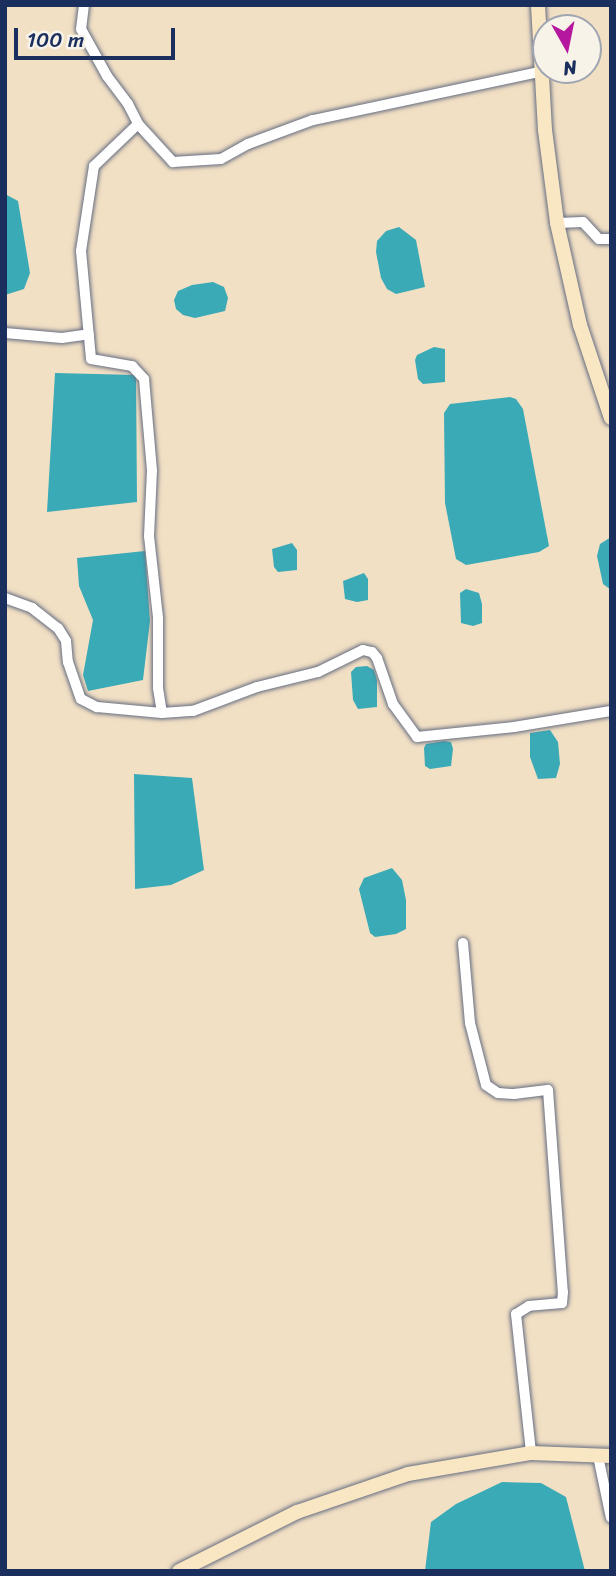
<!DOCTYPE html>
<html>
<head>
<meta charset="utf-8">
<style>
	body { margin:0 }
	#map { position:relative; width:616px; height:1576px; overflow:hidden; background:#f2e0c4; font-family:Sriracha,sans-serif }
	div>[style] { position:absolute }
	.water>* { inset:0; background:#3aaab7 }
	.roads { filter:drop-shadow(0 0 2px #666d82) drop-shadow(0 0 2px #666d82) }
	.street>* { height:10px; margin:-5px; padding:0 5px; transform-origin:5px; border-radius:5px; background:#fff }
	.secondary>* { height:14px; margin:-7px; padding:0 7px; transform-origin:7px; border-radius:7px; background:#f9e7c3 }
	span { translate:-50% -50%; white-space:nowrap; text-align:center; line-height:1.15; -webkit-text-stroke:6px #f7f3e8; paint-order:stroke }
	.frame { position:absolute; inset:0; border:7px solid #1b2f5e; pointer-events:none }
	.north { position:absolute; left:532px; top:14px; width:70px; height:70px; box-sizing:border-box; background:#f7f3e8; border:2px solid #9fa5b1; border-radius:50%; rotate:171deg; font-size:19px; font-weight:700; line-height:28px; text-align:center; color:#1b2f5e }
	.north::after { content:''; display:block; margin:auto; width:24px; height:32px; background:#b5179e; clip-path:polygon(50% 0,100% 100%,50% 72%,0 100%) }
	.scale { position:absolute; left:14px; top:28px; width:161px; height:32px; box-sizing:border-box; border:4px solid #1b2f5e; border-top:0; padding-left:9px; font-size:21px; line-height:24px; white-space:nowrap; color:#1b2f5e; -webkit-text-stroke:5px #f7f3e8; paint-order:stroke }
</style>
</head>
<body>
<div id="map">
	<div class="water">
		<div style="clip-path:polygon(5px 194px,18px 201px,30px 273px,24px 289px,5px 295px)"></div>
		<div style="clip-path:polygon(399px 227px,416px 240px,425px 287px,396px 294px,387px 289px,381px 278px,376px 252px,377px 241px,386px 231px)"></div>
		<div style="clip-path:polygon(213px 282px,224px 287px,228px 298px,225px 311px,195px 318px,183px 315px,176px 309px,174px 300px,178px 291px,192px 285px)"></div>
		<div style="clip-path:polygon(434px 347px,445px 349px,445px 382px,423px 384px,418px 379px,415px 360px,417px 355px)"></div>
		<div style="clip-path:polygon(55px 373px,136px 375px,137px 502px,47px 512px)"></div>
		<div style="clip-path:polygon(510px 397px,516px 399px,523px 409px,549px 546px,539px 552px,466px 565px,456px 559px,445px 503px,444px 413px,450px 404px)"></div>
		<div style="clip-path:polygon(611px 537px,611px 590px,603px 584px,597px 556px,600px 544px)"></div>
		<div style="clip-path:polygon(292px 543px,297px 550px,297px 570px,278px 572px,274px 567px,272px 549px)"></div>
		<div style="clip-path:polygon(145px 551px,150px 621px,143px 680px,88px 691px,83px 675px,93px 620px,79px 586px,77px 558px)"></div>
		<div style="clip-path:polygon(364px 573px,368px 579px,368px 600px,357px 602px,345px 599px,343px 581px)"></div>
		<div style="clip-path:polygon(466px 589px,479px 593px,482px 604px,482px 623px,473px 626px,461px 623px,460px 593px)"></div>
		<div style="clip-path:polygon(367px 666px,374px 670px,377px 680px,377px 707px,358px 709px,353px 700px,351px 672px,356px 667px)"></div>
		<div style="clip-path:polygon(550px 730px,558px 742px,560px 764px,556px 778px,538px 779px,530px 757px,530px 733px)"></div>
		<div style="clip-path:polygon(444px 741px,451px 742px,453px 749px,451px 766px,430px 769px,425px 766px,424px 748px,426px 744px)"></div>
		<div style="clip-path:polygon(134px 774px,192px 778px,204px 870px,171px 885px,135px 889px)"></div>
		<div style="clip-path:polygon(392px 868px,402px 880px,406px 900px,406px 929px,396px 934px,375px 937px,370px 933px,359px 889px,364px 878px)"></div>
		<div style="clip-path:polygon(502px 1482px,541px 1483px,566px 1497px,585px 1571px,425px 1571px,431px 1522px,456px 1504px)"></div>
	</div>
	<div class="roads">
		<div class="street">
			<div style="left:84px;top:5px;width:24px;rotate:97deg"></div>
			<div style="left:81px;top:29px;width:54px;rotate:61deg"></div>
			<div style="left:107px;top:76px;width:35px;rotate:53deg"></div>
			<div style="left:128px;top:104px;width:22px;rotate:63deg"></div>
			<div style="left:138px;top:124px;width:52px;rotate:47.4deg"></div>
			<div style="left:173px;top:162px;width:48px;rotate:-3.6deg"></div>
			<div style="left:221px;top:159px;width:31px;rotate:-29deg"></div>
			<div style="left:248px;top:144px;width:69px;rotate:-20.3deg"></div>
			<div style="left:313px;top:120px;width:235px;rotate:-12deg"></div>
			<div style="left:138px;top:124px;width:61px;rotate:136.3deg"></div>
			<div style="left:94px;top:166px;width:86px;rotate:98.7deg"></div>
			<div style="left:81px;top:251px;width:108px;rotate:84.7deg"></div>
			<div style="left:91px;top:359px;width:42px;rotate:9.7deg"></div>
			<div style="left:132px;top:366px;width:18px;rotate:47deg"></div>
			<div style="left:144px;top:379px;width:91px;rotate:85deg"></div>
			<div style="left:152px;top:470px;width:66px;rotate:92.6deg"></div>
			<div style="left:149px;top:536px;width:82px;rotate:83.7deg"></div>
			<div style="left:158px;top:618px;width:70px;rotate:90deg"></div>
			<div style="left:158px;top:688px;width:25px;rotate:81deg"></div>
			<div style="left:557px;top:223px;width:26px;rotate:-2deg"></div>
			<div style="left:583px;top:222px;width:23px;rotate:47deg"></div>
			<div style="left:599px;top:239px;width:12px"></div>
			<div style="left:5px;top:333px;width:57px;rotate:5deg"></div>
			<div style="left:62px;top:338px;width:27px;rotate:-8deg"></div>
			<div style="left:5px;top:598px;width:29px;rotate:20deg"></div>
			<div style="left:32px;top:608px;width:33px;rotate:38deg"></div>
			<div style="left:58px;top:628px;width:15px;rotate:58deg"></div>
			<div style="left:66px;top:641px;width:21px;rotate:85deg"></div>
			<div style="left:68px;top:662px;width:39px;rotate:71deg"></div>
			<div style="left:81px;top:699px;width:18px;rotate:27deg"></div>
			<div style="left:97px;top:707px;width:65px;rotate:5.3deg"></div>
			<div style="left:162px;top:713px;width:31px;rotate:-4deg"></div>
			<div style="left:193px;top:711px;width:68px;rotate:-20.6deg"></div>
			<div style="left:257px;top:687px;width:63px;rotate:-13.8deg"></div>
			<div style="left:318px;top:672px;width:50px;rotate:-26.1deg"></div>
			<div style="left:363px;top:650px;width:9px;rotate:13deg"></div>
			<div style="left:372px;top:652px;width:8px;rotate:50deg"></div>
			<div style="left:377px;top:658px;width:49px;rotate:70.8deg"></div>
			<div style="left:393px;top:704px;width:41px;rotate:54deg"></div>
			<div style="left:417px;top:737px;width:98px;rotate:-5.9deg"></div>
			<div style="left:514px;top:727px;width:98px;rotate:-9.4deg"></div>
			<div style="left:463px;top:943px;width:80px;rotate:85deg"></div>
			<div style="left:470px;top:1023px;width:64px;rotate:75.5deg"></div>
			<div style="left:486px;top:1085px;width:14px;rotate:34deg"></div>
			<div style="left:498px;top:1093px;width:16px;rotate:4deg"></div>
			<div style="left:514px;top:1094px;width:34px;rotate:-7deg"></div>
			<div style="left:548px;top:1090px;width:203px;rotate:85.8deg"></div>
			<div style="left:563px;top:1292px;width:11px;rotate:95deg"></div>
			<div style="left:562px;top:1303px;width:33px;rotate:175deg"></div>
			<div style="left:529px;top:1306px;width:15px;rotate:148deg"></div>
			<div style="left:516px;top:1314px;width:140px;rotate:83.8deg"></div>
			<div style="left:598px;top:1456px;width:63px;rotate:78.2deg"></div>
		</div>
		<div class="secondary">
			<div style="left:538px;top:5px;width:125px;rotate:86.8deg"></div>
			<div style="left:545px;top:130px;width:94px;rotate:82.6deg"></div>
			<div style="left:557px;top:223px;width:105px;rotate:77.3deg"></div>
			<div style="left:580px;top:325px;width:98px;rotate:71.6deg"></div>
			<div style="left:179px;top:1571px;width:132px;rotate:-26.6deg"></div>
			<div style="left:297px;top:1512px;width:117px;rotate:-18.9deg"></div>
			<div style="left:408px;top:1474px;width:125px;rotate:-9.7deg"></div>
			<div style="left:531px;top:1453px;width:80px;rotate:2.1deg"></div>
		</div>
	</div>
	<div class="frame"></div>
	<div class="north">N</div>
	<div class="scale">100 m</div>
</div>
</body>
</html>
